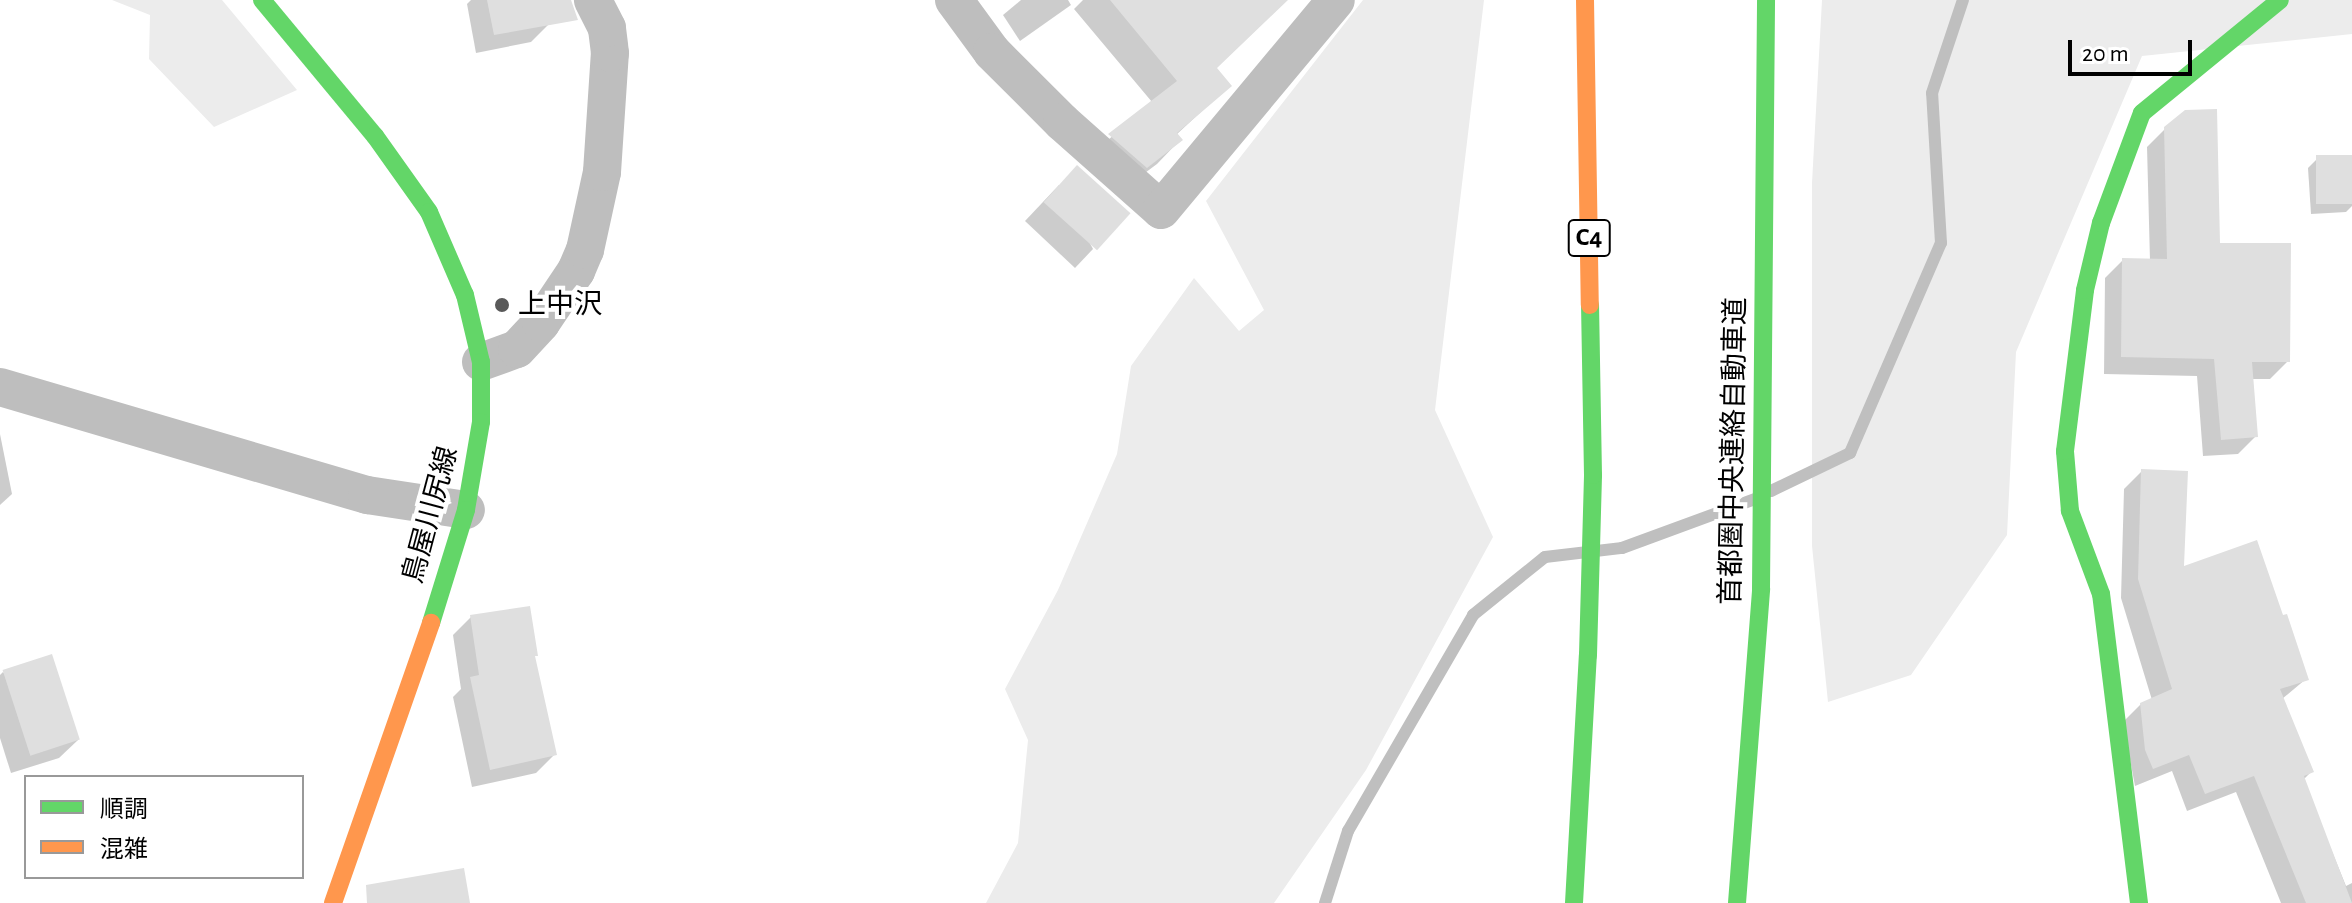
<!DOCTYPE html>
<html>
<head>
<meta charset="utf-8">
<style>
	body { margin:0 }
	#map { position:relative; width:2352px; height:903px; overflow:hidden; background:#fff; font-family:"Alegreya Sans","Noto Sans JP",sans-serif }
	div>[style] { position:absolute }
	.green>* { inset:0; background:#ececec }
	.shadow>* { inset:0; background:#0003 }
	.stream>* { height:12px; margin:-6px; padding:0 6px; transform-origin:6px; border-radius:6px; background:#bfbfbf }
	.building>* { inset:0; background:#dfdfdf; transform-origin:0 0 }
	.street>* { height:38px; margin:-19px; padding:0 19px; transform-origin:19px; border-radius:19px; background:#bebebe }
	.fast>* { height:18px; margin:-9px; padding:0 9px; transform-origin:9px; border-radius:9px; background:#63d668 }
	.slow>* { height:18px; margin:-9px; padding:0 9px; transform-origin:9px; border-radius:9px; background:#ff974d }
	.dots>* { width:22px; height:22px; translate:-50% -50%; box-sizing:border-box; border:4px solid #fff; border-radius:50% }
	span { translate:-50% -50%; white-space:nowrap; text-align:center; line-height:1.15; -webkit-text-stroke:8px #fff; paint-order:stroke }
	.shield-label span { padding:2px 6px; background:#fff; border:2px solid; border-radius:6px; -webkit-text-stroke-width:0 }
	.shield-label { font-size:26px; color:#000; font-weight:700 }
	.poi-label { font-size:28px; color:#000 }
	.left { translate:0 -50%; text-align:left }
	.street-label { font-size:28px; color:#000 }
	.legend { position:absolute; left:24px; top:775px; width:280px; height:104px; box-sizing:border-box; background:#fff; border:2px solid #999; margin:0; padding:10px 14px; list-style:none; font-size:24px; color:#000 }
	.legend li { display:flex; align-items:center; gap:16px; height:40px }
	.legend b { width:40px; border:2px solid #999 }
	.scale { position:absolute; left:2068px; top:40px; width:124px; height:36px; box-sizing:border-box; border:4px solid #000; border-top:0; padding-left:10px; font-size:24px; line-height:28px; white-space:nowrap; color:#000; -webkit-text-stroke:6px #fff; paint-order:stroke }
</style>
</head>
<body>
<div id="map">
	<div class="green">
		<div style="clip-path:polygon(112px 0,222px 0,297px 90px,214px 127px,149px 59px,150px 15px)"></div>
		<div style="clip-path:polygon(1363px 0,1484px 0,1435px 410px,1493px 537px,1366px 770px,1274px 903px,986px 903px,1018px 843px,1028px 740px,1005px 689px,1058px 590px,1117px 454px,1131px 366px,1194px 278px,1239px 331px,1264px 310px,1206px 201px)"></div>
		<div style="clip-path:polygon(1822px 0,2352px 0,2352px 34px,2142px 56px,2016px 352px,2007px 535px,1911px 675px,1828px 702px,1812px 546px,1812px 183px)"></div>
	</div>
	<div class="shadow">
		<div style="clip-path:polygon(471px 0,545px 0,549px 24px,531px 42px,476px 53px,467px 4px)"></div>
		<div style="clip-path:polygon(1021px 0,1068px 0,1071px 5px,1020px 41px,1003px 15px)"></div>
		<div style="clip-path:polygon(1083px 0,1264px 0,1215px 68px,1229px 86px,1176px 135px,1180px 140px,1157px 164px,1122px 190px,1086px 159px,1152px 102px,1074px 9px)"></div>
		<div style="clip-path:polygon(2165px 129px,2218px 245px,2288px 361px,2270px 379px,2251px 379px,2256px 436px,2238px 454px,2203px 456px,2197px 376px,2104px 374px,2105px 278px,2123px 260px,2150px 261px,2147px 147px)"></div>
		<div style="clip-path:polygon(2352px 157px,2352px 206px,2346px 212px,2311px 214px,2308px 168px,2317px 159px)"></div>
		<div style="clip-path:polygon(1059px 185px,1093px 249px,1075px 268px,1025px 221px)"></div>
		<div style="clip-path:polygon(0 434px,12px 494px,0 505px)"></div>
		<div style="clip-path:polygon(2142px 471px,2182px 569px,2306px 679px,2282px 699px,2312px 771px,2303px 780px,2346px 886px,2352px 883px,2352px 903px,2281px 903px,2236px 792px,2187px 811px,2172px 771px,2135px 786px,2123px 722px,2141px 704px,2152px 700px,2121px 598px,2124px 489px)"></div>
		<div style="clip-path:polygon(471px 617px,533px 658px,554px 755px,536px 773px,472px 787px,453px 697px,461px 689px,453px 635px)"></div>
		<div style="clip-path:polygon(3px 672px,78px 740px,59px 758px,11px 773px,0 738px,0 675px)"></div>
	</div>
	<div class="stream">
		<div style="left:1771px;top:491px;width:88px;rotate:-25.7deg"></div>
		<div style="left:1850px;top:453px;width:229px;rotate:-66.6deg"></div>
		<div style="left:1941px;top:243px;width:150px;rotate:-93.4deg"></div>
		<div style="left:1932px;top:93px;width:98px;rotate:-71.6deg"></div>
		<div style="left:1325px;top:903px;width:76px;rotate:-72.3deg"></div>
		<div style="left:1348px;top:831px;width:250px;rotate:-59.9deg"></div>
		<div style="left:1473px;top:615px;width:92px;rotate:-38.9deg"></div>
		<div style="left:1545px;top:557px;width:78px;rotate:-6.7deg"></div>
		<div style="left:1622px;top:548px;width:142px;rotate:-20.2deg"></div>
	</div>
	<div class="building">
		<div style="clip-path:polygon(487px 0,571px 0,578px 20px,494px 35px)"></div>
		<div style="clip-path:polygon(1110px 0,1288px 0,1217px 68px,1232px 86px,1177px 133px,1183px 140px,1147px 168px,1108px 134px,1177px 81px)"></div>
		<div style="clip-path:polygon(2217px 109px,2220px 243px,2291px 243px,2290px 362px,2252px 362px,2258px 437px,2221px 440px,2214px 359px,2121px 357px,2122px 258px,2167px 259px,2164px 127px,2185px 110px)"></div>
		<div style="left:2352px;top:155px;width:49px;height:36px;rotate:90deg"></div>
		<div style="left:1077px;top:165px;width:72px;height:50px;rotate:42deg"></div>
		<div style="clip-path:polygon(2141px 469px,2188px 471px,2184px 566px,2257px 540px,2283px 615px,2287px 614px,2309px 680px,2280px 689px,2314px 772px,2304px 776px,2352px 903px,2306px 903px,2254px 776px,2205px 794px,2189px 755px,2153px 769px,2145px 750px,2140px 703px,2172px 689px,2138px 579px)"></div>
		<div style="clip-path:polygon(530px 606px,538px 656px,535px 656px,557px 755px,490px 770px,470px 677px,479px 675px,470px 615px)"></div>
		<div style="left:52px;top:654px;width:90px;height:52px;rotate:72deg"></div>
		<div style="clip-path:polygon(464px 868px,470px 903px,367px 903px,366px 885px)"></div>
	</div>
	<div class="street">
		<div style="left:954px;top:0;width:64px;rotate:53.8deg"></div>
		<div style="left:992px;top:52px;width:99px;rotate:45deg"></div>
		<div style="left:1062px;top:122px;width:132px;rotate:41.6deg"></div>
		<div style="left:1161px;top:210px;width:273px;rotate:-50.2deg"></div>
		<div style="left:481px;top:362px;width:38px;rotate:-20deg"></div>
		<div style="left:517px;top:349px;width:35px;rotate:-47deg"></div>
		<div style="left:541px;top:323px;width:63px;rotate:-56.1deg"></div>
		<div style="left:576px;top:271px;width:23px;rotate:-67deg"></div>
		<div style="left:585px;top:250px;width:80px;rotate:-77.7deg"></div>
		<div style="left:602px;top:172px;width:119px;rotate:-86.2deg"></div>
		<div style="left:610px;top:53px;width:25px;rotate:-97deg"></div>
		<div style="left:607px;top:28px;width:31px;rotate:-117deg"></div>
		<div style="left:0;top:387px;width:383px;rotate:16.4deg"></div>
		<div style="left:367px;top:495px;width:100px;rotate:8.6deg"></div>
	</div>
	<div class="fast">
		<div style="left:262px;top:0;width:177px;rotate:50.3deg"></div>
		<div style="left:375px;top:136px;width:93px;rotate:54.6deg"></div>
		<div style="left:429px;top:212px;width:90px;rotate:66.6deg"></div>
		<div style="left:465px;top:295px;width:69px;rotate:76.6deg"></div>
		<div style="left:481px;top:362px;width:60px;rotate:90deg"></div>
		<div style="left:481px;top:422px;width:89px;rotate:99.7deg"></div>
		<div style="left:466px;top:510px;width:118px;rotate:107.2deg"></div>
		<div style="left:1574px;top:903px;width:248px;rotate:-86.8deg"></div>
		<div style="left:1588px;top:655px;width:180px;rotate:-88.4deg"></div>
		<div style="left:1593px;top:475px;width:170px;rotate:-91deg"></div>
		<div style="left:1737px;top:903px;width:315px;rotate:-85.6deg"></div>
		<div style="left:1761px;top:589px;width:589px;rotate:-89.51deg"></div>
		<div style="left:2139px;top:903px;width:311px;rotate:-97deg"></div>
		<div style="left:2101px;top:594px;width:89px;rotate:-110.5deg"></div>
		<div style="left:2070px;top:511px;width:60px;rotate:-94.8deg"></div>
		<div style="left:2065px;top:451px;width:162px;rotate:-82.9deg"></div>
		<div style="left:2085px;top:290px;width:69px;rotate:-76.6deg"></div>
		<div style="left:2101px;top:223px;width:117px;rotate:-69.6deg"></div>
		<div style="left:2142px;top:113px;width:178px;rotate:-39.3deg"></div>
	</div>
	<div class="slow">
		<div style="left:1585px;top:0;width:305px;rotate:89.1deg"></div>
		<div style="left:333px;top:903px;width:297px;rotate:-70.7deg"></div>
	</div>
	<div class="dots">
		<div style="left:502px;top:305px;background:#595959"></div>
	</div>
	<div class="shield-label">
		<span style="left:1589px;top:238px">C4</span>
	</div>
	<div class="poi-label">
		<span class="left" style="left:518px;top:305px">上中沢</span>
	</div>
	<div class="street-label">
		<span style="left:1734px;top:451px;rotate:-89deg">首都圏中央連絡自動車道</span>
		<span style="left:431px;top:515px;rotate:-75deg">鳥屋川尻線</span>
	</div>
	<ul class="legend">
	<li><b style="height:10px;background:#63d668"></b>順調</li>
	<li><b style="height:10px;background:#ff974d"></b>混雑</li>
	</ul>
	<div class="scale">20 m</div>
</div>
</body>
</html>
